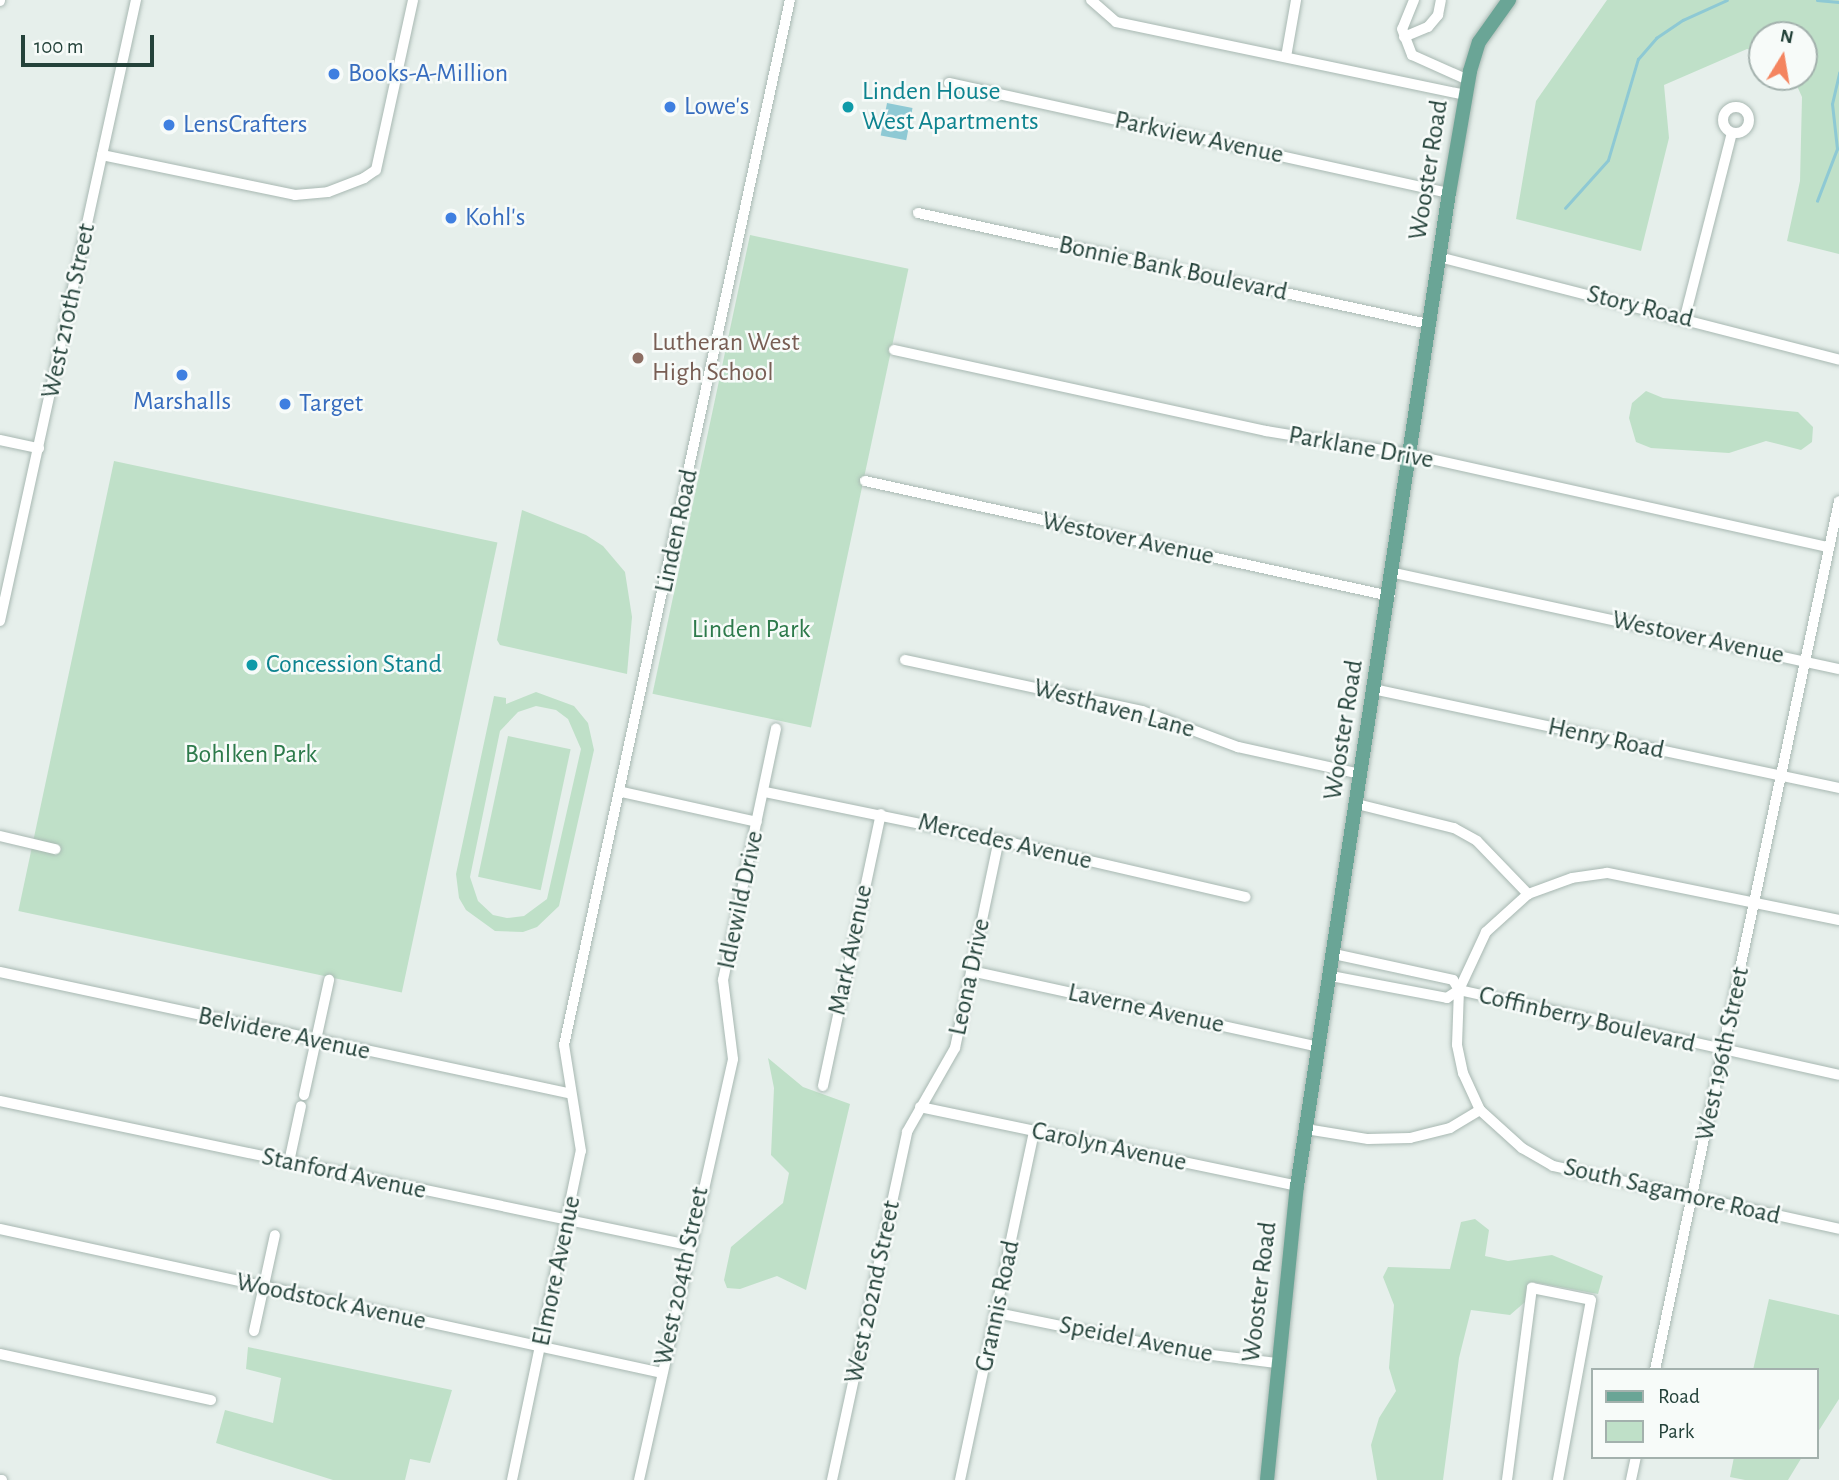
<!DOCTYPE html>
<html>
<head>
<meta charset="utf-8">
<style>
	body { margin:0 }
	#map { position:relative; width:1839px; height:1480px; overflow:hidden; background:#e6efeb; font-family:"Alegreya Sans",sans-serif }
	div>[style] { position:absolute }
	.green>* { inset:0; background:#bfe0c8; transform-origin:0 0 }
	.water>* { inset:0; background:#8ec9d4; transform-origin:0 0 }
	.stream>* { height:2.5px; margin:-1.25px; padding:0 1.25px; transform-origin:1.25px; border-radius:1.25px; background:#8ec9d4 }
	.roads { filter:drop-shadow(0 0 2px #a8b8b2) drop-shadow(0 0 2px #a8b8b2) }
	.minor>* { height:10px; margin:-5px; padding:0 5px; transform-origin:5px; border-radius:5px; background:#fff }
	.minor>.ring { margin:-5px; padding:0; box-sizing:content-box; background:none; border:10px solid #fff; border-radius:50% }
	.major>* { height:14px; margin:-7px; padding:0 7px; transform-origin:7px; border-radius:7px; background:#6aa596 }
	.dots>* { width:19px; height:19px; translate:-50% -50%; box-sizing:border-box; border:4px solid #f7fbf9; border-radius:50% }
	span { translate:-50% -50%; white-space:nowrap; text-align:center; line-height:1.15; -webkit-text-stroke:5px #f7fbf9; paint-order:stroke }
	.shop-label { font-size:26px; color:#366cbe }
	.left { translate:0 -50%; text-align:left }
	.culture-label { font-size:26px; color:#0d838f }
	.street-label { font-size:26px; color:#24423a }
	.education-label { font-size:26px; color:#785e54 }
	.park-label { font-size:26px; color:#2d7a4b }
	.legend { position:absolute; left:1591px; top:1368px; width:228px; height:91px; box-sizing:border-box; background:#f7fbf9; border:2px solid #a3b1ad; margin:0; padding:9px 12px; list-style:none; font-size:21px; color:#24423a }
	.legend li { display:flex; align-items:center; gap:14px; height:35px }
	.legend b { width:35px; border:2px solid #a3b1ad }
	.north { position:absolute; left:1748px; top:21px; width:70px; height:70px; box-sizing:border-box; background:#f7fbf9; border:2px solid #a3b1ad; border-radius:50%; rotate:11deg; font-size:19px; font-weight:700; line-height:28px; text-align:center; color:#24423a }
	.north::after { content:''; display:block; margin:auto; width:24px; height:32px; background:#f4845f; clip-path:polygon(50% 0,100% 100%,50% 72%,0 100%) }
	.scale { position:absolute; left:21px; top:35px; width:133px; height:32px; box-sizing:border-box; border:4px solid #24423a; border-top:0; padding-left:9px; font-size:21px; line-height:24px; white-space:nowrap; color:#24423a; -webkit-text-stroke:5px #f7fbf9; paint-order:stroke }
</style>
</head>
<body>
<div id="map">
	<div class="green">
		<div style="clip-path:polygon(1607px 0,1839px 0,1839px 254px,1787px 241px,1800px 181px,1802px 97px,1793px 77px,1804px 77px,1804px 35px,1762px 35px,1762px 52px,1747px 49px,1664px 85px,1669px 138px,1641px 251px,1516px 219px,1536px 101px)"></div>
		<div style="left:750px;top:235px;width:162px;height:469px;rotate:12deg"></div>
		<div style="clip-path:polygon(1646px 391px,1663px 398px,1798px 412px,1813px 427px,1812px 442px,1801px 450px,1766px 441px,1729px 453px,1651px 448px,1636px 442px,1629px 418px,1632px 403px)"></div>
		<div style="left:114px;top:461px;width:392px;height:460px;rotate:12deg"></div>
		<div style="clip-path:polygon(522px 510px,586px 535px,603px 546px,625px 572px,632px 617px,627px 674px,500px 645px,497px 640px)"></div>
		<div style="clip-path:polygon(evenodd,536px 692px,574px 706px,588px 723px,594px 750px,559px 906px,537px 927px,523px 932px,495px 931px,466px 910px,459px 898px,456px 874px,494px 696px,506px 698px,506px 704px,536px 692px,536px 706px,556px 710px,568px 719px,581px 749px,547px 899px,524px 916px,507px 918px,493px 915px,478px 901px,470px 877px,500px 731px,518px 712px,536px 706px)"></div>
		<div style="left:508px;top:736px;width:64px;height:144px;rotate:12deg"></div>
		<div style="clip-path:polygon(768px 1058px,803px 1087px,850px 1104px,806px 1290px,777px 1276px,740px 1289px,727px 1288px,724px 1280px,731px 1247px,783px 1203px,789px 1173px,771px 1155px,774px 1088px)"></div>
		<div style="clip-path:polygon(1475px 1219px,1489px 1230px,1485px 1256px,1508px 1261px,1552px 1255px,1603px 1276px,1598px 1294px,1533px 1282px,1525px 1302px,1510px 1315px,1471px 1310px,1459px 1358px,1443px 1480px,1377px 1480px,1371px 1445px,1379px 1418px,1396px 1391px,1389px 1368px,1394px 1305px,1383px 1277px,1388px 1267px,1450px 1269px,1461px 1222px)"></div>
		<div style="clip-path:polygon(1769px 1299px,1839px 1315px,1839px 1399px,1816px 1435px,1816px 1370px,1753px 1370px)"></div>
		<div style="clip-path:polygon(248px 1347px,452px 1390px,430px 1463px,410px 1459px,405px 1480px,333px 1480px,216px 1443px,225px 1410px,273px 1423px,281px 1378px,246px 1369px)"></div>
		<div style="clip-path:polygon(1734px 1457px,1802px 1457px,1788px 1480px,1745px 1480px,1730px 1477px)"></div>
	</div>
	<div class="water">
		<div style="left:887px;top:103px;width:26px;height:33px;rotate:11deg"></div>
	</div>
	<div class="stream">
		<div style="left:1817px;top:0;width:22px;rotate:5deg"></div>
		<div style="left:1817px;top:201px;width:56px;rotate:-69deg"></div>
		<div style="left:1837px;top:149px;width:45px;rotate:-96.3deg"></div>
		<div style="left:1832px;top:104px;width:32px;rotate:-77deg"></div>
		<div style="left:1565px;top:208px;width:64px;rotate:-48.1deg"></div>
		<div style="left:1608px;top:160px;width:105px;rotate:-73.5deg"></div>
		<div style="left:1638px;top:59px;width:28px;rotate:-49deg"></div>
		<div style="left:1656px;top:38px;width:32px;rotate:-34deg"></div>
		<div style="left:1683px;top:20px;width:48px;rotate:-24.4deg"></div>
	</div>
	<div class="roads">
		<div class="minor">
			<div style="left:1091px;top:0;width:33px;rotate:41deg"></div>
			<div style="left:1116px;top:22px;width:357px;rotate:11.8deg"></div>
			<div style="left:1414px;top:0;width:31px;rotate:112deg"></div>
			<div style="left:1402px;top:29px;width:28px;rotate:69deg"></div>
			<div style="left:1412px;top:55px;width:61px;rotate:24.1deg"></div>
			<div style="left:0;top:1px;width:1px;rotate:-90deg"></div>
			<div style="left:1404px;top:37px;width:26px;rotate:-23deg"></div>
			<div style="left:1428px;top:27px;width:16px;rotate:-50deg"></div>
			<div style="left:1438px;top:15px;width:15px;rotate:-79deg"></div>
			<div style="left:1286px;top:57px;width:58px;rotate:-80deg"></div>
			<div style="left:949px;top:83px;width:512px;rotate:12.41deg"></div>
			<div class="ring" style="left:1723px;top:107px;width:16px;height:16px"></div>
			<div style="left:102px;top:155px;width:197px;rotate:11.7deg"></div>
			<div style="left:295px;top:195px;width:33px;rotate:-5deg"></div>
			<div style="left:328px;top:192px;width:39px;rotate:-21deg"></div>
			<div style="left:364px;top:178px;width:14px;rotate:-34deg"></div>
			<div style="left:376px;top:170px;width:174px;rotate:-77.7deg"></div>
			<div style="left:918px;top:213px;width:522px;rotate:12.28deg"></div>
			<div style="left:1439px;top:257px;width:413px;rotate:14.4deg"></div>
			<div style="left:1685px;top:317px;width:190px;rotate:-75.7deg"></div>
			<div style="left:894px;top:350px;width:381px;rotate:12.3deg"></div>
			<div style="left:1266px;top:431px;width:144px;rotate:9.2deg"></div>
			<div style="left:1408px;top:454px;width:431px;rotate:12.5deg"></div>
			<div style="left:0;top:440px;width:40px;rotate:12deg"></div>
			<div style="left:865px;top:481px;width:537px;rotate:12.36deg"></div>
			<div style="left:1394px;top:573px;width:455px;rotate:12.2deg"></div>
			<div style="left:0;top:621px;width:636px;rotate:-77.65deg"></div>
			<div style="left:905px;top:660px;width:242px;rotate:12.1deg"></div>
			<div style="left:1142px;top:711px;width:103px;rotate:20.6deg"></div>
			<div style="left:1238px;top:747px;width:126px;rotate:12.4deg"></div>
			<div style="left:1373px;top:689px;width:476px;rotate:12deg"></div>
			<div style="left:622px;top:792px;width:138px;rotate:12.5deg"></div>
			<div style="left:765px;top:792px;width:239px;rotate:11.6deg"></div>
			<div style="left:999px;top:840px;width:253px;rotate:13deg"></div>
			<div style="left:1357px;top:804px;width:100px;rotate:13.9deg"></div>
			<div style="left:1454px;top:828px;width:26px;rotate:29deg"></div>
			<div style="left:1477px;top:841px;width:74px;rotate:46.1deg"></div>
			<div style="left:0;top:836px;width:57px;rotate:13.3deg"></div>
			<div style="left:1839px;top:920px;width:237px;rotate:-168.5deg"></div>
			<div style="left:1607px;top:873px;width:35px;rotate:172deg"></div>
			<div style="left:1572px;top:878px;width:47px;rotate:160deg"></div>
			<div style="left:1528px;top:894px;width:57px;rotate:137.9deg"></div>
			<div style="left:1486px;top:932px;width:64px;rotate:115deg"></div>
			<div style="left:1459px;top:990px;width:55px;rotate:92.1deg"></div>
			<div style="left:1457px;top:1045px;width:29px;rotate:78deg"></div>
			<div style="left:1463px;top:1073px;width:41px;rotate:65.3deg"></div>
			<div style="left:1480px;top:1110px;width:57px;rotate:42.1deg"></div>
			<div style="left:1522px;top:1148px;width:36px;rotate:30deg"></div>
			<div style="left:1553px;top:1166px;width:293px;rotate:12.4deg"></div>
			<div style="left:1334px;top:954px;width:122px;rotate:12.3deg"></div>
			<div style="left:1453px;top:980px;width:12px;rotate:59deg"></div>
			<div style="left:971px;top:971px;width:357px;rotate:12.3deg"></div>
			<div style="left:0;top:972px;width:581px;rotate:12.03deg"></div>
			<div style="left:1331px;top:976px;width:118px;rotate:10.7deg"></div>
			<div style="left:1447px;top:998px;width:14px;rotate:-34deg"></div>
			<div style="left:1459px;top:990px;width:389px;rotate:12.6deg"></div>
			<div style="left:823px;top:1086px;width:278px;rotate:-78deg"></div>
			<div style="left:304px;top:1095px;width:118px;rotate:-77.7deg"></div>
			<div style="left:0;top:1101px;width:703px;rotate:11.82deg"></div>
			<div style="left:920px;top:1107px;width:385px;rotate:11.8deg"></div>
			<div style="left:1306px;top:1129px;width:63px;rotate:9.2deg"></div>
			<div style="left:1368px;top:1139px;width:42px;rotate:-1.4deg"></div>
			<div style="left:1410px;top:1138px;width:41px;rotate:-14deg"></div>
			<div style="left:1450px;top:1128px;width:35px;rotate:-31deg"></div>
			<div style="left:289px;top:1162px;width:57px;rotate:-77.9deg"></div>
			<div style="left:0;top:1229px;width:677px;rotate:12.27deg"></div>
			<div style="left:997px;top:1313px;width:195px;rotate:11.5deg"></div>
			<div style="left:1188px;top:1352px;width:89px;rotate:7.1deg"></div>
			<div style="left:254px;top:1331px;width:98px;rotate:-77.7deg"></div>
			<div style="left:0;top:1354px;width:216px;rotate:12.3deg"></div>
			<div style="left:1655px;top:1370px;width:888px;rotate:-78.04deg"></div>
			<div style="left:0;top:1480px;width:2px"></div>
			<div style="left:512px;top:1480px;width:336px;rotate:-78.2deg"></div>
			<div style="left:581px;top:1151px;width:107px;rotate:-99.1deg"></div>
			<div style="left:564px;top:1045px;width:1069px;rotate:-77.8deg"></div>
			<div style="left:639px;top:1480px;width:431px;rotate:-77.4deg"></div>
			<div style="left:733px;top:1059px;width:80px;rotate:-97.2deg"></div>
			<div style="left:723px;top:980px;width:257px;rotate:-78.1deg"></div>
			<div style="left:832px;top:1480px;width:356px;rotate:-77.8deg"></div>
			<div style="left:907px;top:1132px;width:97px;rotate:-60.3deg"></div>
			<div style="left:955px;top:1048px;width:213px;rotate:-78.1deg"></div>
			<div style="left:960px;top:1480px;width:357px;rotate:-78deg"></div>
			<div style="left:1507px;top:1480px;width:194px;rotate:-82.6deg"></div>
			<div style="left:1532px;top:1288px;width:60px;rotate:11.5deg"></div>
			<div style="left:1591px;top:1300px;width:183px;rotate:100.4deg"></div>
			<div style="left:1631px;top:1480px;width:24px;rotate:-78deg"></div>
		</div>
		<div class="major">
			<div style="left:1267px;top:1480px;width:296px;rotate:-84.2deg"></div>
			<div style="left:1297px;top:1186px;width:1005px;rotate:-81.3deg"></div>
			<div style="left:1449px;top:193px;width:124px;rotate:-80.2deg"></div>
			<div style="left:1470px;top:71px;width:30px;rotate:-73deg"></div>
			<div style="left:1479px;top:42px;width:52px;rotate:-54.5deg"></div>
		</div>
	</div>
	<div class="dots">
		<div style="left:334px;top:74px;background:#3f7fe0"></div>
		<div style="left:670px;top:107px;background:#3f7fe0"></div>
		<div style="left:848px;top:107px;background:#0f9aa8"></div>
		<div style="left:169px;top:125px;background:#3f7fe0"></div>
		<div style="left:451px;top:218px;background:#3f7fe0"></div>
		<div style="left:638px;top:358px;background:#8d6e63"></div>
		<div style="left:182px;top:375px;background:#3f7fe0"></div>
		<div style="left:285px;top:404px;background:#3f7fe0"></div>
		<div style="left:252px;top:665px;background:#0f9aa8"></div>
	</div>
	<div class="shop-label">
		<span class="left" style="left:348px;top:74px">Books-A-Million</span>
		<span class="left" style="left:684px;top:107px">Lowe's</span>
		<span class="left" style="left:183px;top:125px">LensCrafters</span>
		<span class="left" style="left:465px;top:218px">Kohl's</span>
		<span style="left:182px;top:402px">Marshalls</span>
		<span class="left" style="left:299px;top:404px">Target</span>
	</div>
	<div class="culture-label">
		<span class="left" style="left:862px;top:107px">Linden House<br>West Apartments</span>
		<span class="left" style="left:266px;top:665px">Concession Stand</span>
	</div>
	<div class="street-label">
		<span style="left:1199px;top:138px;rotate:12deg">Parkview Avenue</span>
		<span style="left:1429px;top:170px;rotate:-81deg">Wooster Road</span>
		<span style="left:1173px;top:269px;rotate:12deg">Bonnie Bank Boulevard</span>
		<span style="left:1640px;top:307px;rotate:14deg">Story Road</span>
		<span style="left:69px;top:311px;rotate:-78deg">West 210th Street</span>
		<span style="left:1361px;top:448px;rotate:10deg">Parklane Drive</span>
		<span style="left:677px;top:531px;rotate:-78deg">Linden Road</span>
		<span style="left:1128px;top:539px;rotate:12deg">Westover Avenue</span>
		<span style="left:1698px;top:638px;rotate:12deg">Westover Avenue</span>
		<span style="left:1114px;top:709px;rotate:15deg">Westhaven Lane</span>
		<span style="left:1344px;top:730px;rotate:-81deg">Wooster Road</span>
		<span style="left:1606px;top:739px;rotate:12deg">Henry Road</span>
		<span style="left:1005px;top:842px;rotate:13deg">Mercedes Avenue</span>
		<span style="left:741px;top:900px;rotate:-78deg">Idlewild Drive</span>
		<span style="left:851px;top:950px;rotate:-78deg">Mark Avenue</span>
		<span style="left:970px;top:977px;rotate:-78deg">Leona Drive</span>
		<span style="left:1146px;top:1009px;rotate:12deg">Laverne Avenue</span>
		<span style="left:1587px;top:1020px;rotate:13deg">Coffinberry Boulevard</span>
		<span style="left:284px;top:1034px;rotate:12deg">Belvidere Avenue</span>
		<span style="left:1723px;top:1054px;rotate:-78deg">West 196th Street</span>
		<span style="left:1109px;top:1147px;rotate:12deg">Carolyn Avenue</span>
		<span style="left:344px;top:1174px;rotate:12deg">Stanford Avenue</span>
		<span style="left:1672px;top:1192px;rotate:13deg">South Sagamore Road</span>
		<span style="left:557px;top:1271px;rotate:-78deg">Elmore Avenue</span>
		<span style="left:682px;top:1276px;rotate:-78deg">West 204th Street</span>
		<span style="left:873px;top:1292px;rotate:-78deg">West 202nd Street</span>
		<span style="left:1260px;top:1292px;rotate:-83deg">Wooster Road</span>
		<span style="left:331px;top:1302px;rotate:12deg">Woodstock Avenue</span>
		<span style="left:998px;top:1306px;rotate:-78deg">Grannis Road</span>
		<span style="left:1136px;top:1340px;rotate:11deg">Speidel Avenue</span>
	</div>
	<div class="education-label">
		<span class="left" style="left:652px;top:358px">Lutheran West<br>High School</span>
	</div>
	<div class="park-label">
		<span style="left:751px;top:630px">Linden Park</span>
		<span style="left:251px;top:755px">Bohlken Park</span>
	</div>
	<ul class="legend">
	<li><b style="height:9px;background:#6aa596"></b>Road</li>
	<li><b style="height:19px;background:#bfe0c8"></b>Park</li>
	</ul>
	<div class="north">N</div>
	<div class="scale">100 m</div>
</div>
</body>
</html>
